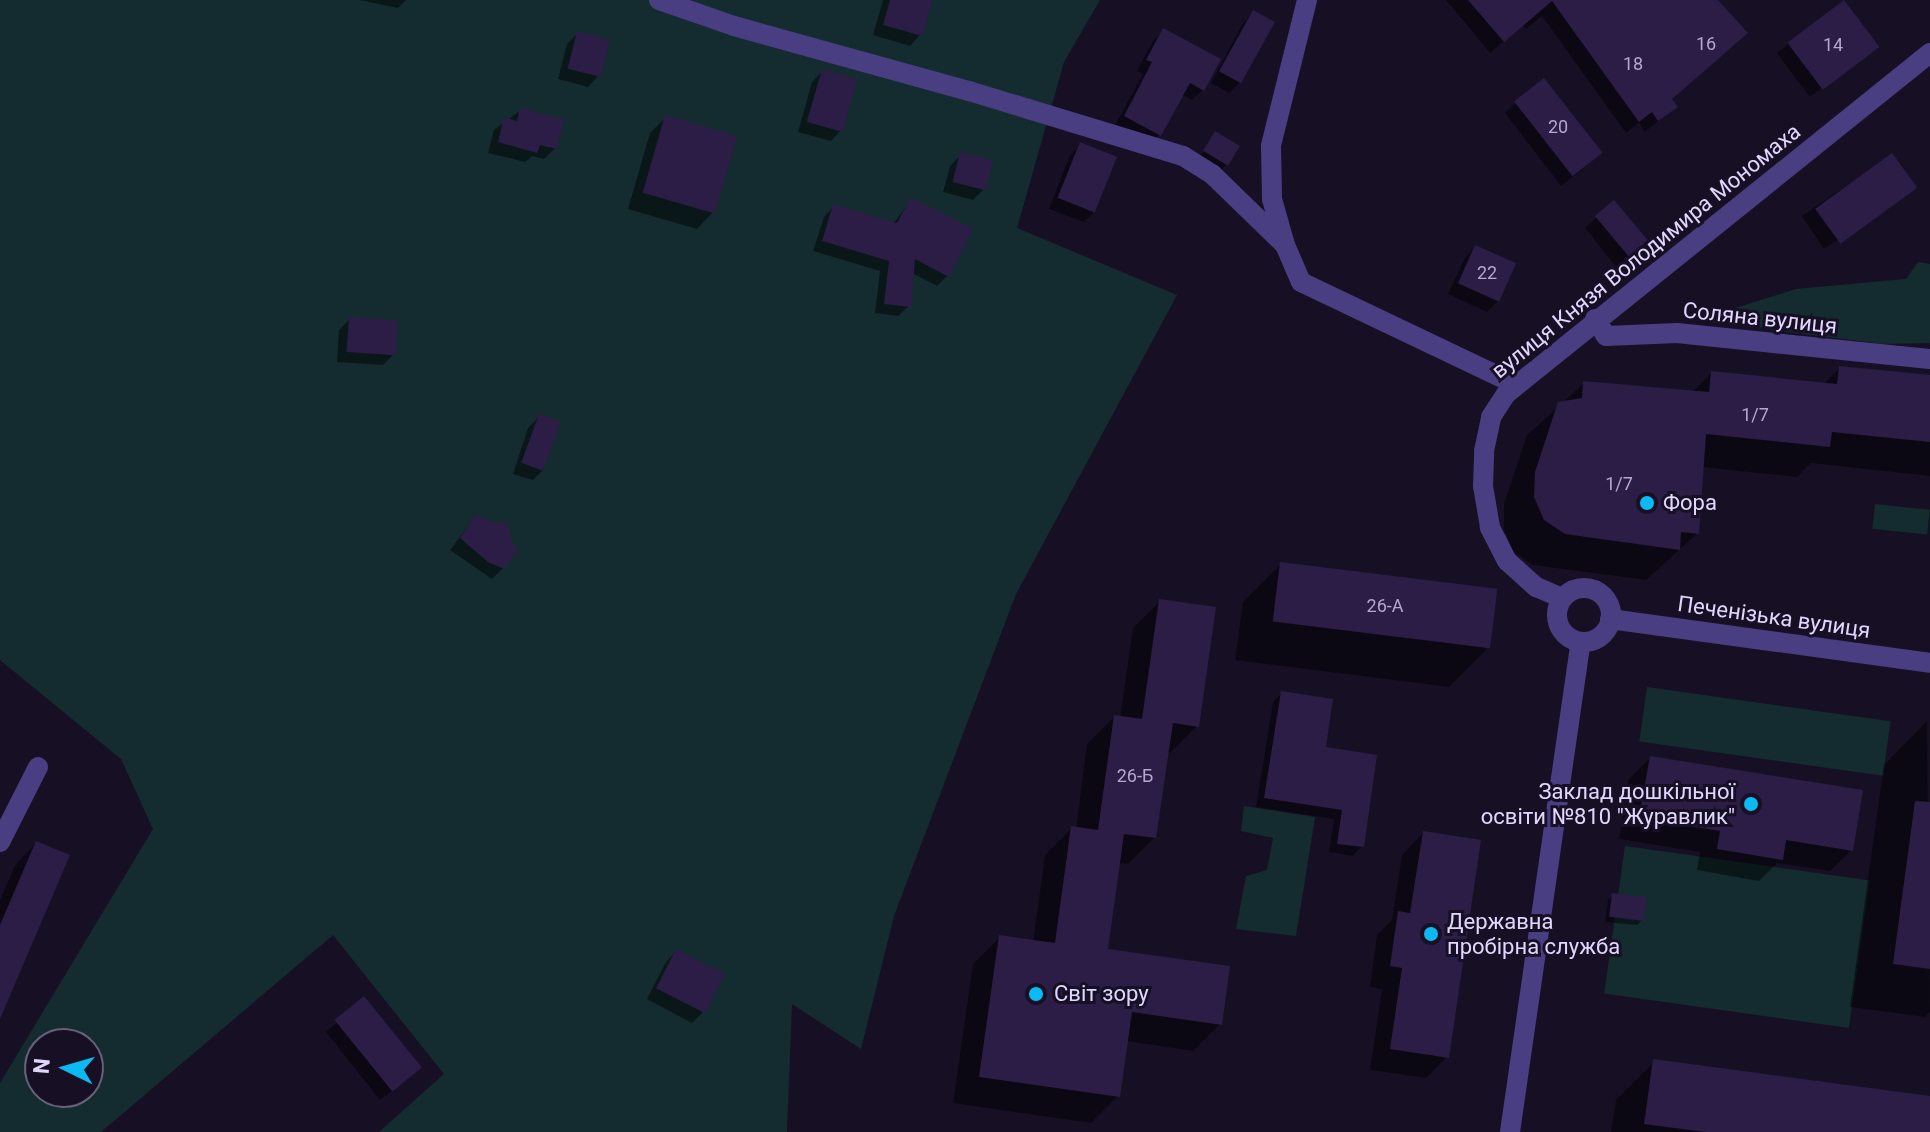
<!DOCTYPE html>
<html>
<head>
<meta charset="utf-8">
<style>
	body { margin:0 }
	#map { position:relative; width:1930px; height:1132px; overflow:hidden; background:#171025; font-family:Roboto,sans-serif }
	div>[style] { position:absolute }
	.green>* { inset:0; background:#142c2f; transform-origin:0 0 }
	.shadow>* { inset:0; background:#0007; transform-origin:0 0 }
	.building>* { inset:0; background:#2b1d45; transform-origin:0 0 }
	.minor>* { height:20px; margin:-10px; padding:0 10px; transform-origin:10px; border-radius:10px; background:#4a3e82 }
	.minor>.ring { margin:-10px; padding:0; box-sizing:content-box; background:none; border:20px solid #4a3e82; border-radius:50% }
	.dots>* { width:22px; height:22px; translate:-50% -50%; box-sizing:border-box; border:4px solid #171025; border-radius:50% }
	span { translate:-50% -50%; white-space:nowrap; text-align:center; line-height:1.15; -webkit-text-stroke:6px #171025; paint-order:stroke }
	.number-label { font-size:18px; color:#b4a8cf }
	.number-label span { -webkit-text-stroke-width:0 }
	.street-label { font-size:22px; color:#e1d6fd }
	.poi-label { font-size:22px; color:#e1d6fd }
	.left { translate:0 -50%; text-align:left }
	.right { translate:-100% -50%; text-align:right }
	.north { position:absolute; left:24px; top:1028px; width:80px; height:80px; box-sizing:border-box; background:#171025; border:2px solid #685f7b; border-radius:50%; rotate:275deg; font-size:22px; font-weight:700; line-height:32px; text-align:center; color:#e1d6fd }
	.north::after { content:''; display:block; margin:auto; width:28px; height:36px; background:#0cbaf3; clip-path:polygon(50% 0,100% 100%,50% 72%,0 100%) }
</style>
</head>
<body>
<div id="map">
	<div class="green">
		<div style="clip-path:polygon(evenodd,0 0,1100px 0,1064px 62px,1017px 228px,1177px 295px,1016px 594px,894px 916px,861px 1049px,792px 1004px,787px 1132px,379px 1132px,444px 1074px,333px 935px,101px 1132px,0 1132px,0 1083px,153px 829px,121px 759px,0 660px,0 0,40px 1044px,88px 1044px,88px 1092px,40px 1092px,40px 1044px)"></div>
		<div style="clip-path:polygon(1918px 262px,1930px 264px,1930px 343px,1883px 344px,1700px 321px,1712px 308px,1723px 312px,1796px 289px,1906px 279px)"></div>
		<div style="left:1875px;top:504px;width:55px;height:25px;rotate:6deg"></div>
		<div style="left:1647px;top:687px;width:246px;height:55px;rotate:8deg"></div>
		<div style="clip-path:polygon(1244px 806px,1315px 817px,1296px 936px,1236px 929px,1246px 876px,1267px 870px,1273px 838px,1241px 831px)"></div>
		<div style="left:1625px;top:846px;width:247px;height:149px;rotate:8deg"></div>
	</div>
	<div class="shadow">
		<div style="clip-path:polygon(359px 0,406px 0,398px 8px)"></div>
		<div style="clip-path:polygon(883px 0,931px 0,920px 35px,910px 46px,873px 35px)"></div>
		<div style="clip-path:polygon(1446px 0,1716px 0,1670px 100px,1675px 107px,1645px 132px,1639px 123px,1626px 133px,1542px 16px,1526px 29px,1523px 25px,1490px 53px)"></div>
		<div style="left:1843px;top:3px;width:55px;height:83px;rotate:53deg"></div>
		<div style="clip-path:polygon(1254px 13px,1240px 83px,1229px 93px,1211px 83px,1243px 23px)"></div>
		<div style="clip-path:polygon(1164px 30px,1203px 90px,1192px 100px,1181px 94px,1159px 135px,1149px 145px,1114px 127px,1143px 74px,1137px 71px,1153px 41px)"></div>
		<div style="clip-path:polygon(578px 33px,598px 76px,588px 87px,558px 79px,567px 44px)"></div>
		<div style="clip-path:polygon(823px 71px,841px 130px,831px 141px,798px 132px,812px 82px)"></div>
		<div style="clip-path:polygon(1516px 102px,1589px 164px,1561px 186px,1505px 113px)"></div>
		<div style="clip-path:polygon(521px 110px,555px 148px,544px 159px,532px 156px,525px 162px,488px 153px,494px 130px)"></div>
		<div style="clip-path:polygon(666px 117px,713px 212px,697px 229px,628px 209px,650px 133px)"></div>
		<div style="clip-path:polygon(1215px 134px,1226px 165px,1221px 170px,1200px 157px)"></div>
		<div style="clip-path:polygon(1081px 145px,1094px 212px,1084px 222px,1049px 209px,1070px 155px)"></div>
		<div style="clip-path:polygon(961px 155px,984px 189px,973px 200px,943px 192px,950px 166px)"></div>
		<div style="left:1892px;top:155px;width:40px;height:109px;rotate:56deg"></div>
		<div style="clip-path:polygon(911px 200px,947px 276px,937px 286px,912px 273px,909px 306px,898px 316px,875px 313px,880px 271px,813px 251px,824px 217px,834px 206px,893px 224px)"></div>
		<div style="clip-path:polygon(1614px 202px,1635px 252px,1616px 267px,1585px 228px)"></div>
		<div style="clip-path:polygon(1475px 247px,1498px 301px,1487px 312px,1448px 294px,1465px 258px)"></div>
		<div style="clip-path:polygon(350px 319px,394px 354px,383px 365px,337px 362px,339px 330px)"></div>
		<div style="clip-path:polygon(1840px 368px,1930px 377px,1930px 476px,1811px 463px,1797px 477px,1702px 467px,1698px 533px,1646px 580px,1533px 565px,1513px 551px,1504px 529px,1504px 504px,1527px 435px,1584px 383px,1692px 393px,1711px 373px,1823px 384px)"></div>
		<div style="clip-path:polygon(539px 417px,544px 469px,533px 480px,513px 474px,528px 428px)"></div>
		<div style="clip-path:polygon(476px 516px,503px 568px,492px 579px,450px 550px)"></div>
		<div style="clip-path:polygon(1281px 564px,1487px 649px,1449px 687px,1235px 660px,1243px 602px)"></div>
		<div style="clip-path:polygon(1160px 601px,1197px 726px,1170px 753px,1166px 752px,1155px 837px,1128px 864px,1118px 863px,1105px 951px,1220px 1024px,1193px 1051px,1126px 1041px,1118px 1096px,1091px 1123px,953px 1103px,973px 964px,1000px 937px,1033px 942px,1045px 855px,1072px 828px,1076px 829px,1087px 744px,1114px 717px,1120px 718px,1133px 628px)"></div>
		<div style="clip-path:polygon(1282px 693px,1324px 749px,1362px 846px,1353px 856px,1329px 852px,1334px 819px,1256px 807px,1273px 702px)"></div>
		<div style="clip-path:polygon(1927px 721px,1930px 1012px,1925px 1017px,1850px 1007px,1884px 765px)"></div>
		<div style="clip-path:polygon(1650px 758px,1852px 850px,1830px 871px,1777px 863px,1759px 881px,1697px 870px,1700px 852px,1619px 839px,1629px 779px)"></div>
		<div style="clip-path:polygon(1423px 833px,1447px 1057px,1426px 1078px,1370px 1070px,1382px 989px,1370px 987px,1377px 935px,1392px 920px,1402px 855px)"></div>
		<div style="clip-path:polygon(36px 843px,0 1014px,0 900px,15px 865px)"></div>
		<div style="clip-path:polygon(1613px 895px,1642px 920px,1637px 925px,1605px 922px,1608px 900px)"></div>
		<div style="clip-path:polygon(676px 951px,703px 1012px,692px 1023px,647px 999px,666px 962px)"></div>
		<div style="clip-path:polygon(364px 999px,409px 1078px,380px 1100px,326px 1032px)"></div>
		<div style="clip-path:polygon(1654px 1062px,1930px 1098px,1930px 1132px,1611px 1132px,1616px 1100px)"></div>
	</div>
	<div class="building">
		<div style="clip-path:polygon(890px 0,933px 0,922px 36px,883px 25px)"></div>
		<div style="clip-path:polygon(1468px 0,1718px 0,1748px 33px,1672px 99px,1678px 107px,1658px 121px,1652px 112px,1639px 122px,1552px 1px,1504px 42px)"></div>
		<div style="left:1844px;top:0;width:59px;height:71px;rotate:53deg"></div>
		<div style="left:1253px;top:10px;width:25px;height:70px;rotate:29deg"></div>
		<div style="clip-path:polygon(1163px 28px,1221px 59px,1204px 91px,1190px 83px,1161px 136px,1124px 116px,1152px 62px,1146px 60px)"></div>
		<div style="left:577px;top:31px;width:34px;height:39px;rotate:14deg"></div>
		<div style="left:822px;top:69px;width:37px;height:55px;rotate:16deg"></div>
		<div style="left:1544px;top:78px;width:95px;height:38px;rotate:52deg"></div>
		<div style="clip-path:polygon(520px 108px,564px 119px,557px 149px,540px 145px,537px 153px,498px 142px,504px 117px,517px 121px)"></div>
		<div style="left:665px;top:115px;width:75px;height:81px;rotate:16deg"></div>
		<div style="left:1215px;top:131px;width:29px;height:23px;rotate:31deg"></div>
		<div style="left:1080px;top:142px;width:40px;height:60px;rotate:22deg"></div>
		<div style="left:960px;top:152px;width:34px;height:31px;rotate:14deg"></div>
		<div style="left:1892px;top:153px;width:43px;height:95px;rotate:54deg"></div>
		<div style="clip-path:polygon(911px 197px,973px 229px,949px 277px,915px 259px,911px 307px,884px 304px,889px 261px,822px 241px,833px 204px,897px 223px)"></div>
		<div style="left:1614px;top:200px;width:53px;height:25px;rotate:50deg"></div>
		<div style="left:1475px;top:245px;width:45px;height:42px;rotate:24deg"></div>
		<div style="left:349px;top:317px;width:49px;height:35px;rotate:4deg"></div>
		<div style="clip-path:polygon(1839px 366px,1930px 375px,1930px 442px,1832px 432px,1830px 447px,1706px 434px,1699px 534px,1681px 532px,1680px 550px,1565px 534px,1544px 520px,1534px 497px,1535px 472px,1558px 402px,1582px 398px,1583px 381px,1709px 392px,1711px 371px,1837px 384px)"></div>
		<div style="left:539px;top:414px;width:23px;height:52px;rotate:20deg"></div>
		<div style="clip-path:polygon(476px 514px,491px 522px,505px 523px,510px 530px,510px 539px,518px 548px,504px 569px,488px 562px,460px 538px)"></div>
		<div style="left:1280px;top:562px;width:219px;height:60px;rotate:7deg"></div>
		<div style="clip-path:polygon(1159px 599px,1216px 607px,1199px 727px,1173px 723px,1156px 838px,1124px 834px,1108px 949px,1230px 966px,1222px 1025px,1132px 1012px,1120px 1097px,979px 1077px,999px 935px,1055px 943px,1071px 826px,1098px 830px,1114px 715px,1142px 719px)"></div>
		<div style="clip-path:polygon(1281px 691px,1333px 699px,1326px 747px,1377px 755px,1364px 847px,1337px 844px,1342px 810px,1264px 798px)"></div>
		<div style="clip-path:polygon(1650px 756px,1863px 790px,1853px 851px,1786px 840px,1783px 860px,1717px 849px,1720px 831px,1639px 818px)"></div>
		<div style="clip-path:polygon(1915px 801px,1930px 802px,1930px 969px,1893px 964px)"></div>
		<div style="clip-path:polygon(1423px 831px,1481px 840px,1449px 1058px,1390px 1049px,1402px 968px,1390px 966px,1398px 911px,1410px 913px)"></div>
		<div style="clip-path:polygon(36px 841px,70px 855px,0 1019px,0 925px)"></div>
		<div style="left:1612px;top:893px;width:35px;height:24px;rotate:7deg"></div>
		<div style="left:676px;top:949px;width:55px;height:44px;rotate:27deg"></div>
		<div style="left:364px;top:996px;width:92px;height:38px;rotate:51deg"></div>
		<div style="clip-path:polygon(1653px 1059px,1930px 1096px,1930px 1132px,1705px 1132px,1644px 1124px)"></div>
	</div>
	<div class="minor">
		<div style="left:659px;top:0;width:79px;rotate:19.1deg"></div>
		<div style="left:734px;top:26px;width:244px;rotate:15.5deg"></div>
		<div style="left:969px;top:91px;width:224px;rotate:16.9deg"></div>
		<div style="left:1183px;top:156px;width:34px;rotate:32deg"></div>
		<div style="left:1212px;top:174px;width:102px;rotate:44.2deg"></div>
		<div style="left:1307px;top:0;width:150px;rotate:103.9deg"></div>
		<div style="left:1271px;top:146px;width:53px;rotate:88.9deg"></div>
		<div style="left:1272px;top:199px;width:48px;rotate:74.2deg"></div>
		<div style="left:1285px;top:245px;width:40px;rotate:66.6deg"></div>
		<div style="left:1301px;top:282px;width:237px;rotate:25.5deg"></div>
		<div style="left:1595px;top:319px;width:20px;rotate:57deg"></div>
		<div style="left:1606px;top:336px;width:71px;rotate:-2.4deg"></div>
		<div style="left:1677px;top:333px;width:254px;rotate:5.9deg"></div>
		<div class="ring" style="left:1557px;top:588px;width:34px;height:34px"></div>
		<div style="left:1562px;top:598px;width:28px;rotate:-157deg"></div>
		<div style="left:1536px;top:587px;width:39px;rotate:-138deg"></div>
		<div style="left:1507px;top:561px;width:38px;rotate:-117deg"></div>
		<div style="left:1490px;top:527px;width:42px;rotate:-99.7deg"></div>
		<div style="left:1483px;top:486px;width:35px;rotate:-88deg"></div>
		<div style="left:1484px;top:451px;width:35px;rotate:-78deg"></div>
		<div style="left:1491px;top:417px;width:27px;rotate:-57deg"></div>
		<div style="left:1506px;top:394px;width:544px;rotate:-38.81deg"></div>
		<div style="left:1610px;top:619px;width:323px;rotate:7.8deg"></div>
		<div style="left:0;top:842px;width:84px;rotate:-63.1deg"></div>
		<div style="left:1510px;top:1132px;width:495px;rotate:-81.8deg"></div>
	</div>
	<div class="dots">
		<div style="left:1647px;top:503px;background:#0cbaf3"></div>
		<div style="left:1751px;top:804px;background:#0cbaf3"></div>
		<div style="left:1431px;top:934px;background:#0cbaf3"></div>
		<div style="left:1036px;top:994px;background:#0cbaf3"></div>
	</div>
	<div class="number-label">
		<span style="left:1706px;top:44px">16</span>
		<span style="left:1833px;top:45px">14</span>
		<span style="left:1633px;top:64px">18</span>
		<span style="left:1558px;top:127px">20</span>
		<span style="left:1487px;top:273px">22</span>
		<span style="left:1755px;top:415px">1/7</span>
		<span style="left:1619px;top:484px">1/7</span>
		<span style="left:1385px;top:606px">26-А</span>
		<span style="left:1135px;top:776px">26-Б</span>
	</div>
	<div class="street-label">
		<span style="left:1646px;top:251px;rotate:-39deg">вулиця Князя Володимира Мономаха</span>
		<span style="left:1760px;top:318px;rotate:6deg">Соляна вулиця</span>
		<span style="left:1774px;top:617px;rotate:8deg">Печенізька вулиця</span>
	</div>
	<div class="poi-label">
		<span class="left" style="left:1663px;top:503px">Фора</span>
		<span class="right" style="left:1735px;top:804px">Заклад дошкільної<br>освіти №810 "Журавлик"</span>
		<span class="left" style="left:1447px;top:934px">Державна<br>пробірна служба</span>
		<span class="left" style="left:1054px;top:994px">Світ зору</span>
	</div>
	<div class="north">N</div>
</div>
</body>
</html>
